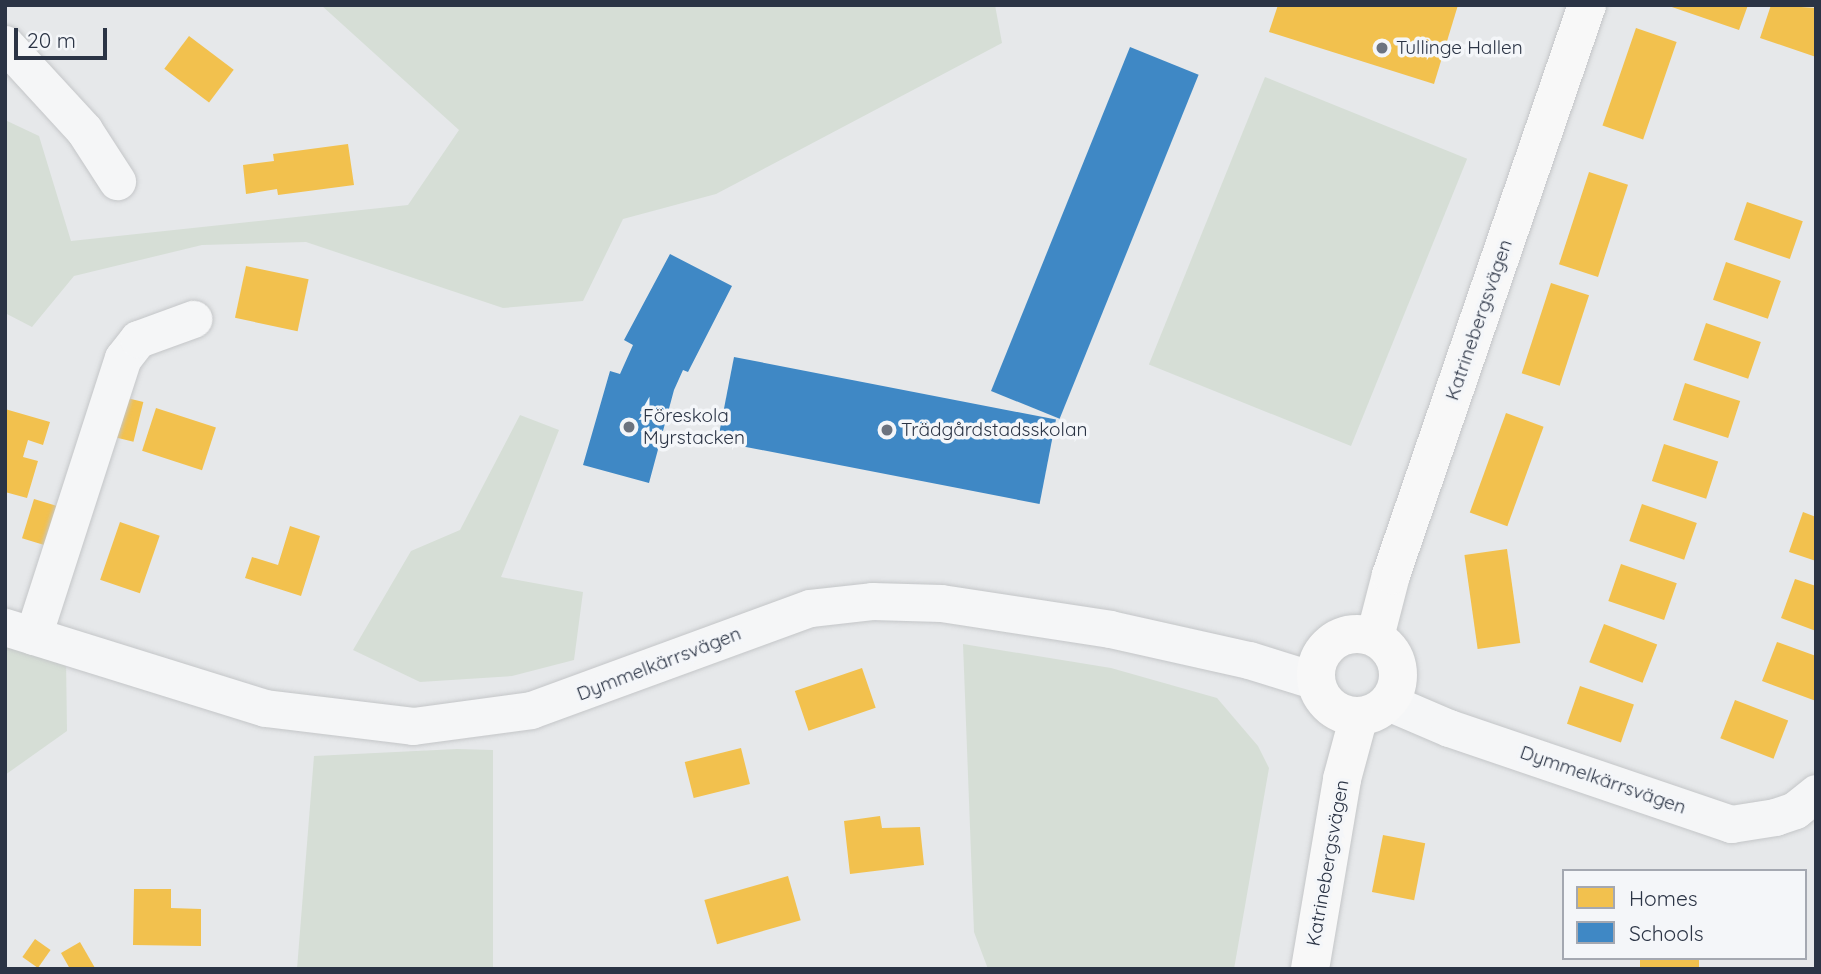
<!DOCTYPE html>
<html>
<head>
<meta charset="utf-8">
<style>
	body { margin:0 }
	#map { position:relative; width:1821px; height:974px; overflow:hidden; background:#e6e8ea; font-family:Quicksand,sans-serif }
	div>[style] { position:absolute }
	.green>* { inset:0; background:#d6ded6; transform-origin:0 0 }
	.homes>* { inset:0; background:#f2c14e; transform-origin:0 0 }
	.schools>* { inset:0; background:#3f88c5; transform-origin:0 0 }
	.roads { filter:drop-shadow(0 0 2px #c4c6c8) drop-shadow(0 0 2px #c4c6c8) }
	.street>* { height:37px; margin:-18.5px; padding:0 18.5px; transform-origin:18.5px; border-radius:18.5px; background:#f5f6f7 }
	.secondary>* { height:38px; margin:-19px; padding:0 19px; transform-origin:19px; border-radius:19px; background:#f8f8f8 }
	.secondary>.ring { margin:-19px; padding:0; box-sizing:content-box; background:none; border:38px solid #f8f8f8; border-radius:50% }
	.dots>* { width:19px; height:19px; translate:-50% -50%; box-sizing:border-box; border:4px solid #f4f6f9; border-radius:50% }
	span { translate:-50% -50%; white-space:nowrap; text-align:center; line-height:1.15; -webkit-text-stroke:7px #f4f6f9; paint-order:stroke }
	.poi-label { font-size:19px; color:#2b3445 }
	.left { translate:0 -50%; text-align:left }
	.street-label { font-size:19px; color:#2b3445 }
	.frame { position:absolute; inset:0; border:7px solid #2b3445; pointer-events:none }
	.legend { position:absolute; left:1562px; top:869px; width:245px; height:91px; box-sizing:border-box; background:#f4f6f9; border:2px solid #a4a8b1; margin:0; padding:9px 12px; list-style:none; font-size:21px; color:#2b3445 }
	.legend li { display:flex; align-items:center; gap:14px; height:35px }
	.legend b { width:35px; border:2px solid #a4a8b1 }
	.scale { position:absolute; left:14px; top:28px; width:93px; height:32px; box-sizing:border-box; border:4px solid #2b3445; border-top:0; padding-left:9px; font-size:21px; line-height:24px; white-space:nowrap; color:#2b3445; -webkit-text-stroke:5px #f4f6f9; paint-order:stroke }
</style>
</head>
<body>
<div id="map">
	<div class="green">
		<div style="clip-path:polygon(321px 5px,995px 5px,1002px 43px,716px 194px,623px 219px,583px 301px,503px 308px,306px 242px,202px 245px,74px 276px,32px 327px,5px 313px,5px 120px,39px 136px,71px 241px,408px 205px,459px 130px)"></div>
		<div style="left:1265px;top:77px;width:218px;height:310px;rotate:22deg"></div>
		<div style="clip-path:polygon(520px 415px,559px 430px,501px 577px,583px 592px,574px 660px,512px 676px,420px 682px,353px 650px,411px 551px,460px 530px)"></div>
		<div style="clip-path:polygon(5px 633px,66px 657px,67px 731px,5px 775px)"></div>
		<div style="clip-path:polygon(963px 644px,1111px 668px,1217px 698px,1258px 746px,1269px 768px,1234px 969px,988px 969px,974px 932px)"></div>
		<div style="clip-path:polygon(457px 749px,493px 750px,493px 969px,297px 969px,314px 756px)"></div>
	</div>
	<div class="homes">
		<div style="clip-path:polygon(1278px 5px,1458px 5px,1434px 84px,1269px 32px)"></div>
		<div style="clip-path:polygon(1666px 5px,1748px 5px,1739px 30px)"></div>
		<div style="clip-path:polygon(1771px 5px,1816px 8px,1816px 57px,1760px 38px)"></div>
		<div style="left:1636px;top:28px;width:43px;height:103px;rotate:19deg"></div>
		<div style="left:189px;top:36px;width:56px;height:41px;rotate:37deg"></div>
		<div style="clip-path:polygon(348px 144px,354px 185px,278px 195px,277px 189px,246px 194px,243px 165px,274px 161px,273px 154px)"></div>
		<div style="left:1589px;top:172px;width:41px;height:97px;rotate:18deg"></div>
		<div style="left:1747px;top:202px;width:59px;height:40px;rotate:19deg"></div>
		<div style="left:1726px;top:262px;width:58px;height:40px;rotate:19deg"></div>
		<div style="left:246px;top:266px;width:64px;height:53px;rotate:12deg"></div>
		<div style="left:1551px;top:283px;width:40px;height:95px;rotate:18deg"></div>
		<div style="left:1706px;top:323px;width:58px;height:39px;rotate:19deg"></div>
		<div style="left:1685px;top:383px;width:58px;height:39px;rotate:18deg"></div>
		<div style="left:123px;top:397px;width:21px;height:41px;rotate:14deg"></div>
		<div style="left:156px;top:408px;width:63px;height:45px;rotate:18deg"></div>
		<div style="clip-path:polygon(5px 409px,50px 422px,43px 445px,28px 440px,23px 457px,38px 461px,27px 498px,5px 492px)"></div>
		<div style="left:1506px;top:413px;width:40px;height:106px;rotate:20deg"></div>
		<div style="left:1664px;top:444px;width:57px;height:39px;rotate:18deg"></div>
		<div style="left:34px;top:499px;width:24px;height:41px;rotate:17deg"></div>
		<div style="left:1642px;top:504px;width:58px;height:39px;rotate:19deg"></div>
		<div style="clip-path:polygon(1803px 512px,1816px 517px,1816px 561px,1789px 552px)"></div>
		<div style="left:120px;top:522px;width:42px;height:61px;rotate:19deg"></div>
		<div style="clip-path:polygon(290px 526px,320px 536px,301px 596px,245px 578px,252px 557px,278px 565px)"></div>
		<div style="left:1507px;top:549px;width:95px;height:43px;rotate:82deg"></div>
		<div style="left:1621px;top:564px;width:59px;height:39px;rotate:19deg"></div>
		<div style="clip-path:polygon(1795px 579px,1816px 586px,1816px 631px,1781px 618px)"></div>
		<div style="left:1604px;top:624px;width:57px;height:41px;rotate:21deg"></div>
		<div style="clip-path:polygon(1777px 642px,1816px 656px,1816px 701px,1762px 681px)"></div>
		<div style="left:862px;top:668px;width:42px;height:71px;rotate:71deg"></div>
		<div style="left:1580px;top:686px;width:57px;height:40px;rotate:19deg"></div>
		<div style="left:1735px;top:700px;width:57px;height:41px;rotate:21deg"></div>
		<div style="left:741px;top:748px;width:37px;height:58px;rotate:76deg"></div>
		<div style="clip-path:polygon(880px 816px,882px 828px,920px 827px,924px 865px,850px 874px,844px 821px)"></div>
		<div style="left:1383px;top:835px;width:43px;height:58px;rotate:11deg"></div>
		<div style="left:788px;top:876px;width:46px;height:87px;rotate:74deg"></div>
		<div style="clip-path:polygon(134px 889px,171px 889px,171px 908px,201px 909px,201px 946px,133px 945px)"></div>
		<div style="left:35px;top:939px;width:19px;height:22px;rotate:35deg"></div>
		<div style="clip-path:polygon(80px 942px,95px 968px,93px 969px,70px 969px,61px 953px)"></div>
		<div style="left:1640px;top:958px;width:59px;height:11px"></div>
	</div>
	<div class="schools">
		<div style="left:1130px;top:47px;width:74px;height:371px;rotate:22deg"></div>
		<div style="clip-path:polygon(670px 254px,732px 286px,688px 372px,683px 370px,674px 390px,649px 483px,583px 465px,610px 371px,620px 374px,633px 345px,624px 340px)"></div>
		<div style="left:734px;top:357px;width:328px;height:86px;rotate:11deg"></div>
	</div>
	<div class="roads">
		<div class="street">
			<div style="left:5px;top:44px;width:117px;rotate:47.4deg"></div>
			<div style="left:84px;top:130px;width:61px;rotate:57.1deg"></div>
			<div style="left:5px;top:627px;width:272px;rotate:17.3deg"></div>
			<div style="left:265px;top:708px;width:149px;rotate:6.9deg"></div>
			<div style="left:413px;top:726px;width:119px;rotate:-7.7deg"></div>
			<div style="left:531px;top:710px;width:297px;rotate:-20.1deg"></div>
			<div style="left:810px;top:608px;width:62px;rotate:-6.4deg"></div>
			<div style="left:872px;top:601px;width:69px;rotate:1.7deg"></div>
			<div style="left:941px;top:603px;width:171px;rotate:8.7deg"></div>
			<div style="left:1110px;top:629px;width:142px;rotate:12.6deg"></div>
			<div style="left:1249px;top:660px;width:70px;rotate:17.4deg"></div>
			<div style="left:33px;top:636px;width:292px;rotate:-72.1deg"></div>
			<div style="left:123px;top:358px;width:24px;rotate:-52deg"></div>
			<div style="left:138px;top:339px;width:59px;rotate:-20deg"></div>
			<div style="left:1388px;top:702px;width:66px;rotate:23.1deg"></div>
			<div style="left:1449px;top:728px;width:298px;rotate:18.8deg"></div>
			<div style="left:1731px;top:824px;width:45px;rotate:-9deg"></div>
			<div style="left:1775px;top:817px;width:21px;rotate:-19deg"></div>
			<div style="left:1795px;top:810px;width:27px;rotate:-39deg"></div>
		</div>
		<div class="secondary">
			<div class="ring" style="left:1316px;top:634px;width:44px;height:44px"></div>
			<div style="left:1375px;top:637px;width:64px;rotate:-75.5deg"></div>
			<div style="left:1391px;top:575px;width:603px;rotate:-71.02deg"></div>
			<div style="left:1310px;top:969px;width:193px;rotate:-80.4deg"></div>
			<div style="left:1342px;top:779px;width:65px;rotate:-74.9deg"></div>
		</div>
	</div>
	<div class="dots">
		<div style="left:1382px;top:48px;background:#6c737f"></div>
		<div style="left:629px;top:427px;background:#6c737f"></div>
		<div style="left:887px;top:430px;background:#6c737f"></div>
	</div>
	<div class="poi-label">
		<span class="left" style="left:1396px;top:48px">Tullinge Hallen</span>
		<span class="left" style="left:643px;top:427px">Föreskola<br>Myrstacken</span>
		<span class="left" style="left:901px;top:430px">Trädgårdstadsskolan</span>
	</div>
	<div class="street-label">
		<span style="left:1479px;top:320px;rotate:-71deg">Katrinebergsvägen</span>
		<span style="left:659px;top:664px;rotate:-21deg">Dymmelkärrsvägen</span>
		<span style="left:1603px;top:780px;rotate:19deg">Dymmelkärrsvägen</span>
		<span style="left:1328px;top:863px;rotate:-80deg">Katrinebergsvägen</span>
	</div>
	<div class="frame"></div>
	<ul class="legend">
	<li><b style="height:19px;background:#f2c14e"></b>Homes</li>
	<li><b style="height:19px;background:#3f88c5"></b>Schools</li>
	</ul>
	<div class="scale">20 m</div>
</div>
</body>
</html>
